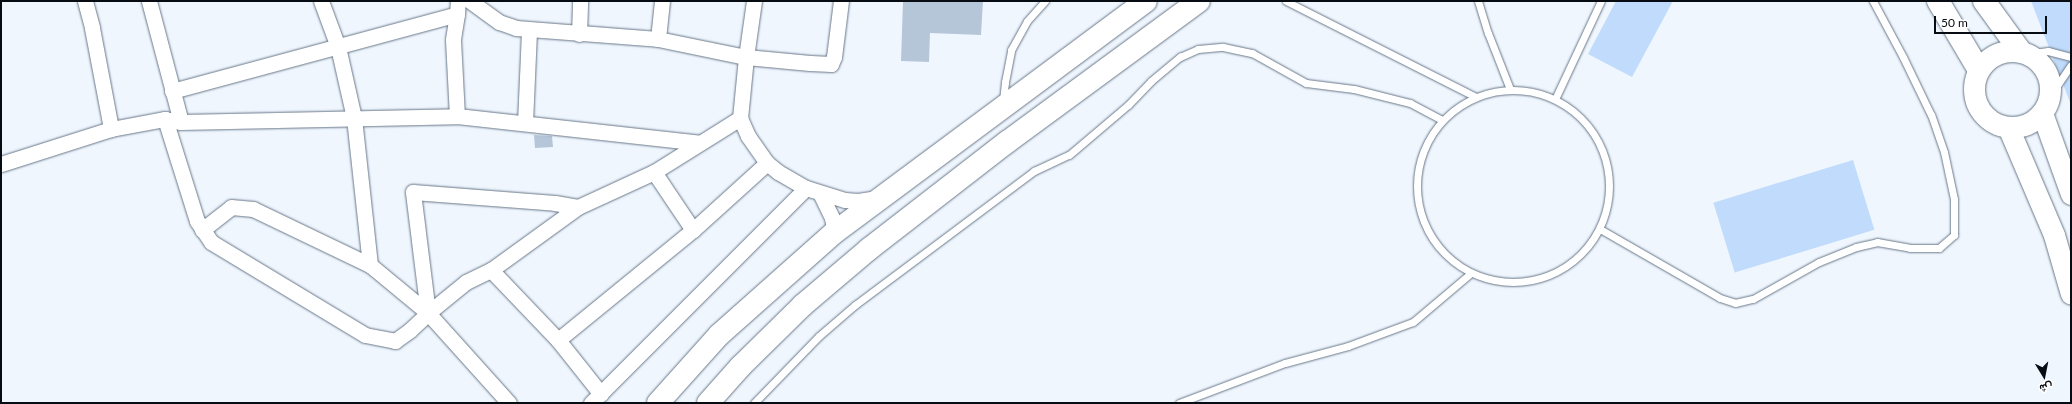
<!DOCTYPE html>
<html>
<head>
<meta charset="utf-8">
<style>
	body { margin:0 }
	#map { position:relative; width:2072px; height:404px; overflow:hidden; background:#eff6fe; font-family:Lato,Vazirmatn,sans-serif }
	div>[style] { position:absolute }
	.green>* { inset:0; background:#c0dbfb; transform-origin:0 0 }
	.building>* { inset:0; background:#b6c6d9 }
	.roads { filter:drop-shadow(0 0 1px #687788) drop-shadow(0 0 1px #687788) }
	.service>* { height:7px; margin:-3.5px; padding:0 3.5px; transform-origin:3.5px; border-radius:3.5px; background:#fff }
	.service>.ring { margin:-3.5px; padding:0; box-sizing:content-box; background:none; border:7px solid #fff; border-radius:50% }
	.minor>* { height:15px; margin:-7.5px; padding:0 7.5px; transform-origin:7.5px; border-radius:7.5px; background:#fff }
	.secondary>* { height:21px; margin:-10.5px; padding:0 10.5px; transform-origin:10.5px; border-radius:10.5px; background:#fff }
	.secondary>.ring { margin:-10.5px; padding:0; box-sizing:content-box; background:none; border:21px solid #fff; border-radius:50% }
	.trunk>* { height:22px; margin:-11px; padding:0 11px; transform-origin:11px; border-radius:11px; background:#fff }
	span { translate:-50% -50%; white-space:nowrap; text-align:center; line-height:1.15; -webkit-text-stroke:4px #fff; paint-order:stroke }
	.frame { position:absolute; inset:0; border:2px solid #070c13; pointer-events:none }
	.north { position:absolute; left:2024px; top:356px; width:40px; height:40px; -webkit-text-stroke:3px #fff; paint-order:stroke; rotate:170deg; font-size:11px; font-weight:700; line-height:16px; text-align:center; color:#070c13 }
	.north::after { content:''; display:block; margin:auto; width:14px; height:18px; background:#070c13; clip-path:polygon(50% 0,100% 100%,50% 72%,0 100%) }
	.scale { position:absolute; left:1934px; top:16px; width:113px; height:18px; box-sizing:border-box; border:2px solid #070c13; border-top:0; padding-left:5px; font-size:12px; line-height:14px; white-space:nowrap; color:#070c13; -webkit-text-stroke:3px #fff; paint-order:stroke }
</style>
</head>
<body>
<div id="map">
	<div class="green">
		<div style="clip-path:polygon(1616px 1px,1673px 1px,1632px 77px,1588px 54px)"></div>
		<div style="clip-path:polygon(2031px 1px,2071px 1px,2071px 105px)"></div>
		<div style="left:1853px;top:160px;width:73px;height:146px;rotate:73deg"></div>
	</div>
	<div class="building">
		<div style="clip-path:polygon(903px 1px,983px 1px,981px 35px,930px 33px,929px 62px,901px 61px)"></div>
		<div style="clip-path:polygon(534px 135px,552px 136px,553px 147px,535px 148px)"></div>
	</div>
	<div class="roads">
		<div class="service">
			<div style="left:1286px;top:1px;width:213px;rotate:26.8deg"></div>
			<div style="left:1478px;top:1px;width:34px;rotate:73deg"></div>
			<div style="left:1488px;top:33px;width:60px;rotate:68.6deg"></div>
			<div style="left:2027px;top:54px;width:21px;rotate:-8deg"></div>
			<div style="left:2048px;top:51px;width:24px;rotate:15deg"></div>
			<div class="ring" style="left:1417px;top:90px;width:185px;height:185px"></div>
			<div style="left:2050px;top:96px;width:37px;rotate:-56deg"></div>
			<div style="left:1555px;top:99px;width:108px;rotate:-64.9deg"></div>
			<div style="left:1003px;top:101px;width:19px;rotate:-84deg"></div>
			<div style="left:1005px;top:82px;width:33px;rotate:-79deg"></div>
			<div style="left:1011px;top:50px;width:33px;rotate:-61deg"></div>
			<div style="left:1027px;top:21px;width:27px;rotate:-48deg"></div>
			<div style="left:1600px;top:229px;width:138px;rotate:29.9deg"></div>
			<div style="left:1720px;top:298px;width:16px;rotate:18deg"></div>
			<div style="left:1735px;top:303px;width:18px;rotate:-13deg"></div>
			<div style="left:1753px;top:299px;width:76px;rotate:-29.3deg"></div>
			<div style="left:1819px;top:262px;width:40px;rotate:-22deg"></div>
			<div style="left:1856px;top:247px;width:22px;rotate:-13deg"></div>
			<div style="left:1877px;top:242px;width:34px;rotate:10deg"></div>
			<div style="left:1910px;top:248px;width:29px"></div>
			<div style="left:1939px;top:248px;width:20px;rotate:-41deg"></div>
			<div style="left:1954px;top:235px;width:36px;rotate:-90deg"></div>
			<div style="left:1954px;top:199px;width:48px;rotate:-102deg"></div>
			<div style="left:1944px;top:152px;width:39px;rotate:-109deg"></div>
			<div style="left:1931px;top:115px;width:64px;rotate:-115.8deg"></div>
			<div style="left:1903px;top:57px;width:64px;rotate:-118.2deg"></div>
			<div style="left:754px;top:403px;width:93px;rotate:-45.9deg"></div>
			<div style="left:819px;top:336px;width:48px;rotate:-40.7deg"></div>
			<div style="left:855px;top:305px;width:224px;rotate:-36.8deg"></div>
			<div style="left:1034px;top:171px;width:38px;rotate:-25deg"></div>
			<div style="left:1069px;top:155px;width:77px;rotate:-40.3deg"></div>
			<div style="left:1128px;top:105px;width:33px;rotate:-46deg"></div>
			<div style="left:1151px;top:81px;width:38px;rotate:-40deg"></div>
			<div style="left:1180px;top:57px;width:20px;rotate:-24deg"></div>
			<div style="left:1198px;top:49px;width:25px;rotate:-5deg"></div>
			<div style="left:1223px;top:47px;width:30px;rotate:12deg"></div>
			<div style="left:1252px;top:53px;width:62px;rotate:29.1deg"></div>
			<div style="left:1306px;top:83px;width:48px;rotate:7.1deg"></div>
			<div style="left:1354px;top:89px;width:58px;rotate:14deg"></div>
			<div style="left:1410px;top:103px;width:36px;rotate:28deg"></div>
			<div style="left:1179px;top:403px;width:113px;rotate:-20.7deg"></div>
			<div style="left:1285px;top:363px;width:65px;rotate:-15.1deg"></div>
			<div style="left:1348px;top:346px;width:69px;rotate:-20.3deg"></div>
			<div style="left:1413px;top:322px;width:76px;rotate:-40.2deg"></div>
		</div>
		<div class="minor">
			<div style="left:85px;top:1px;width:28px;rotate:75deg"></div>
			<div style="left:92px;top:28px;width:103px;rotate:79.3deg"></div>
			<div style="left:149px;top:1px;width:125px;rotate:75.2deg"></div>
			<div style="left:321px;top:1px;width:49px;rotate:69.7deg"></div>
			<div style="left:338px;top:47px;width:73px;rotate:77.3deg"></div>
			<div style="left:354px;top:118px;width:148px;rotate:83.8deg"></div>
			<div style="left:470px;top:1px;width:36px;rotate:36deg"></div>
			<div style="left:499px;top:22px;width:18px;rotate:19deg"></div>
			<div style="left:516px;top:28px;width:142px;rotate:4.4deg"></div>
			<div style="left:658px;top:39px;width:90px;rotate:11.6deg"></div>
			<div style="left:746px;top:57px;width:64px;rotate:5.4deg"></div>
			<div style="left:810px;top:63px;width:21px;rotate:3deg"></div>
			<div style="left:831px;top:64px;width:8px;rotate:-67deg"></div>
			<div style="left:834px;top:57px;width:56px;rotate:-82.9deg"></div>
			<div style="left:754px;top:1px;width:57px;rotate:98.1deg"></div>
			<div style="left:746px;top:57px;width:61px;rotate:95.6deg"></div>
			<div style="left:740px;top:118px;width:20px;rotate:66deg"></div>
			<div style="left:748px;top:136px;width:33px;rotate:55deg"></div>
			<div style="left:767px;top:163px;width:14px;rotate:39deg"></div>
			<div style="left:778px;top:172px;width:32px;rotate:30deg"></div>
			<div style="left:806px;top:188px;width:41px;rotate:17.1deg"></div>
			<div style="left:845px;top:200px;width:13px;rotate:4deg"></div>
			<div style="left:858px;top:201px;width:20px;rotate:-9deg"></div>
			<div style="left:457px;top:14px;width:26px;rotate:99deg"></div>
			<div style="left:453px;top:40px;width:76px;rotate:87deg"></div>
			<div style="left:579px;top:34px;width:33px;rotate:-88deg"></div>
			<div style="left:658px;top:39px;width:38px;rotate:-84deg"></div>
			<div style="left:172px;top:91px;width:295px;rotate:-15.1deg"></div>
			<div style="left:457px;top:14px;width:13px;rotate:-86deg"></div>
			<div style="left:165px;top:119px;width:107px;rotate:72.6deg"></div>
			<div style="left:197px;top:221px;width:25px;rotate:56deg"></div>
			<div style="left:211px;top:242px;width:180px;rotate:31.1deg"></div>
			<div style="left:365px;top:335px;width:31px;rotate:11deg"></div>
			<div style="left:395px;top:341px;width:19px;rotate:-36deg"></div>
			<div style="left:410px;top:330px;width:25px;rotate:-43deg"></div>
			<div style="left:428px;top:313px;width:49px;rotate:-39.2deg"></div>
			<div style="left:466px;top:282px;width:28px;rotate:-26deg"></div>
			<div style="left:491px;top:270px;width:107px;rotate:-35.9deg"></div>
			<div style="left:578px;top:207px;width:84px;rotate:-24.7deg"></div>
			<div style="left:654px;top:172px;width:102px;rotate:-32.1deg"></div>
			<div style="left:525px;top:123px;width:93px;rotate:-87.5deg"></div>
			<div style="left:1px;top:164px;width:115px;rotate:-17.7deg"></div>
			<div style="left:111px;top:129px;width:55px;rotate:-10.5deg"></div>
			<div style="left:165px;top:119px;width:16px;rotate:11deg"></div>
			<div style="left:181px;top:122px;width:276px;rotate:-1.2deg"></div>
			<div style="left:457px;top:116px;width:244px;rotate:6.3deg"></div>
			<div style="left:654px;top:172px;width:70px;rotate:56.1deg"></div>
			<div style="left:820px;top:193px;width:28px;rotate:64deg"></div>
			<div style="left:832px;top:218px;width:14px;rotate:78deg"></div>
			<div style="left:202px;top:230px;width:37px;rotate:-38deg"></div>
			<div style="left:231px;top:207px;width:22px;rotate:5deg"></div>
			<div style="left:253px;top:209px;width:130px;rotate:25.6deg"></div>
			<div style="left:370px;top:265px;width:75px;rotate:39.6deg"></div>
			<div style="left:428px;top:313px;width:121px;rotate:48deg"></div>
			<div style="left:491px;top:270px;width:97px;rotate:46.3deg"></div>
			<div style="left:558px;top:340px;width:69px;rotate:51.5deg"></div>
			<div style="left:428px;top:313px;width:122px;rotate:-97.1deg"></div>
			<div style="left:413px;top:192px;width:142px;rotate:4.4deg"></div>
			<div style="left:555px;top:203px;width:23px;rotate:10deg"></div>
			<div style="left:558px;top:340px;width:174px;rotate:-39.2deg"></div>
			<div style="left:693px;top:230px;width:100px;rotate:-42.2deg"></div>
			<div style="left:591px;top:403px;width:304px;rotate:-45deg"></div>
		</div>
		<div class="secondary">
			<div class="ring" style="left:1974px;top:51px;width:55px;height:55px"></div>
			<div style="left:2042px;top:113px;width:86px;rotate:70.3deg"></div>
			<div style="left:2008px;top:127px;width:117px;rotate:66.9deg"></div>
			<div style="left:2054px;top:235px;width:61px;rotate:73.9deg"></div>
		</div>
		<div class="trunk">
			<div style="left:1938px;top:1px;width:80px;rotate:59.3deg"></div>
			<div style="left:1984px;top:1px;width:63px;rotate:54deg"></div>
			<div style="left:658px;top:403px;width:91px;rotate:-48.1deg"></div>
			<div style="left:719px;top:335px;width:155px;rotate:-41.6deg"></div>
			<div style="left:835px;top:232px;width:387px;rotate:-36.6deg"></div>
			<div style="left:708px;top:403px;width:50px;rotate:-48.3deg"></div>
			<div style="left:741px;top:366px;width:87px;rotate:-44.5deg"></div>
			<div style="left:803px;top:305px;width:87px;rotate:-40.3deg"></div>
			<div style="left:869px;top:249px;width:175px;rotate:-37.8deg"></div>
			<div style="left:1007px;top:142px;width:238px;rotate:-36.3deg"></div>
		</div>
	</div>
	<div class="frame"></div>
	<div class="north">ش</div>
	<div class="scale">50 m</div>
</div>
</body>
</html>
